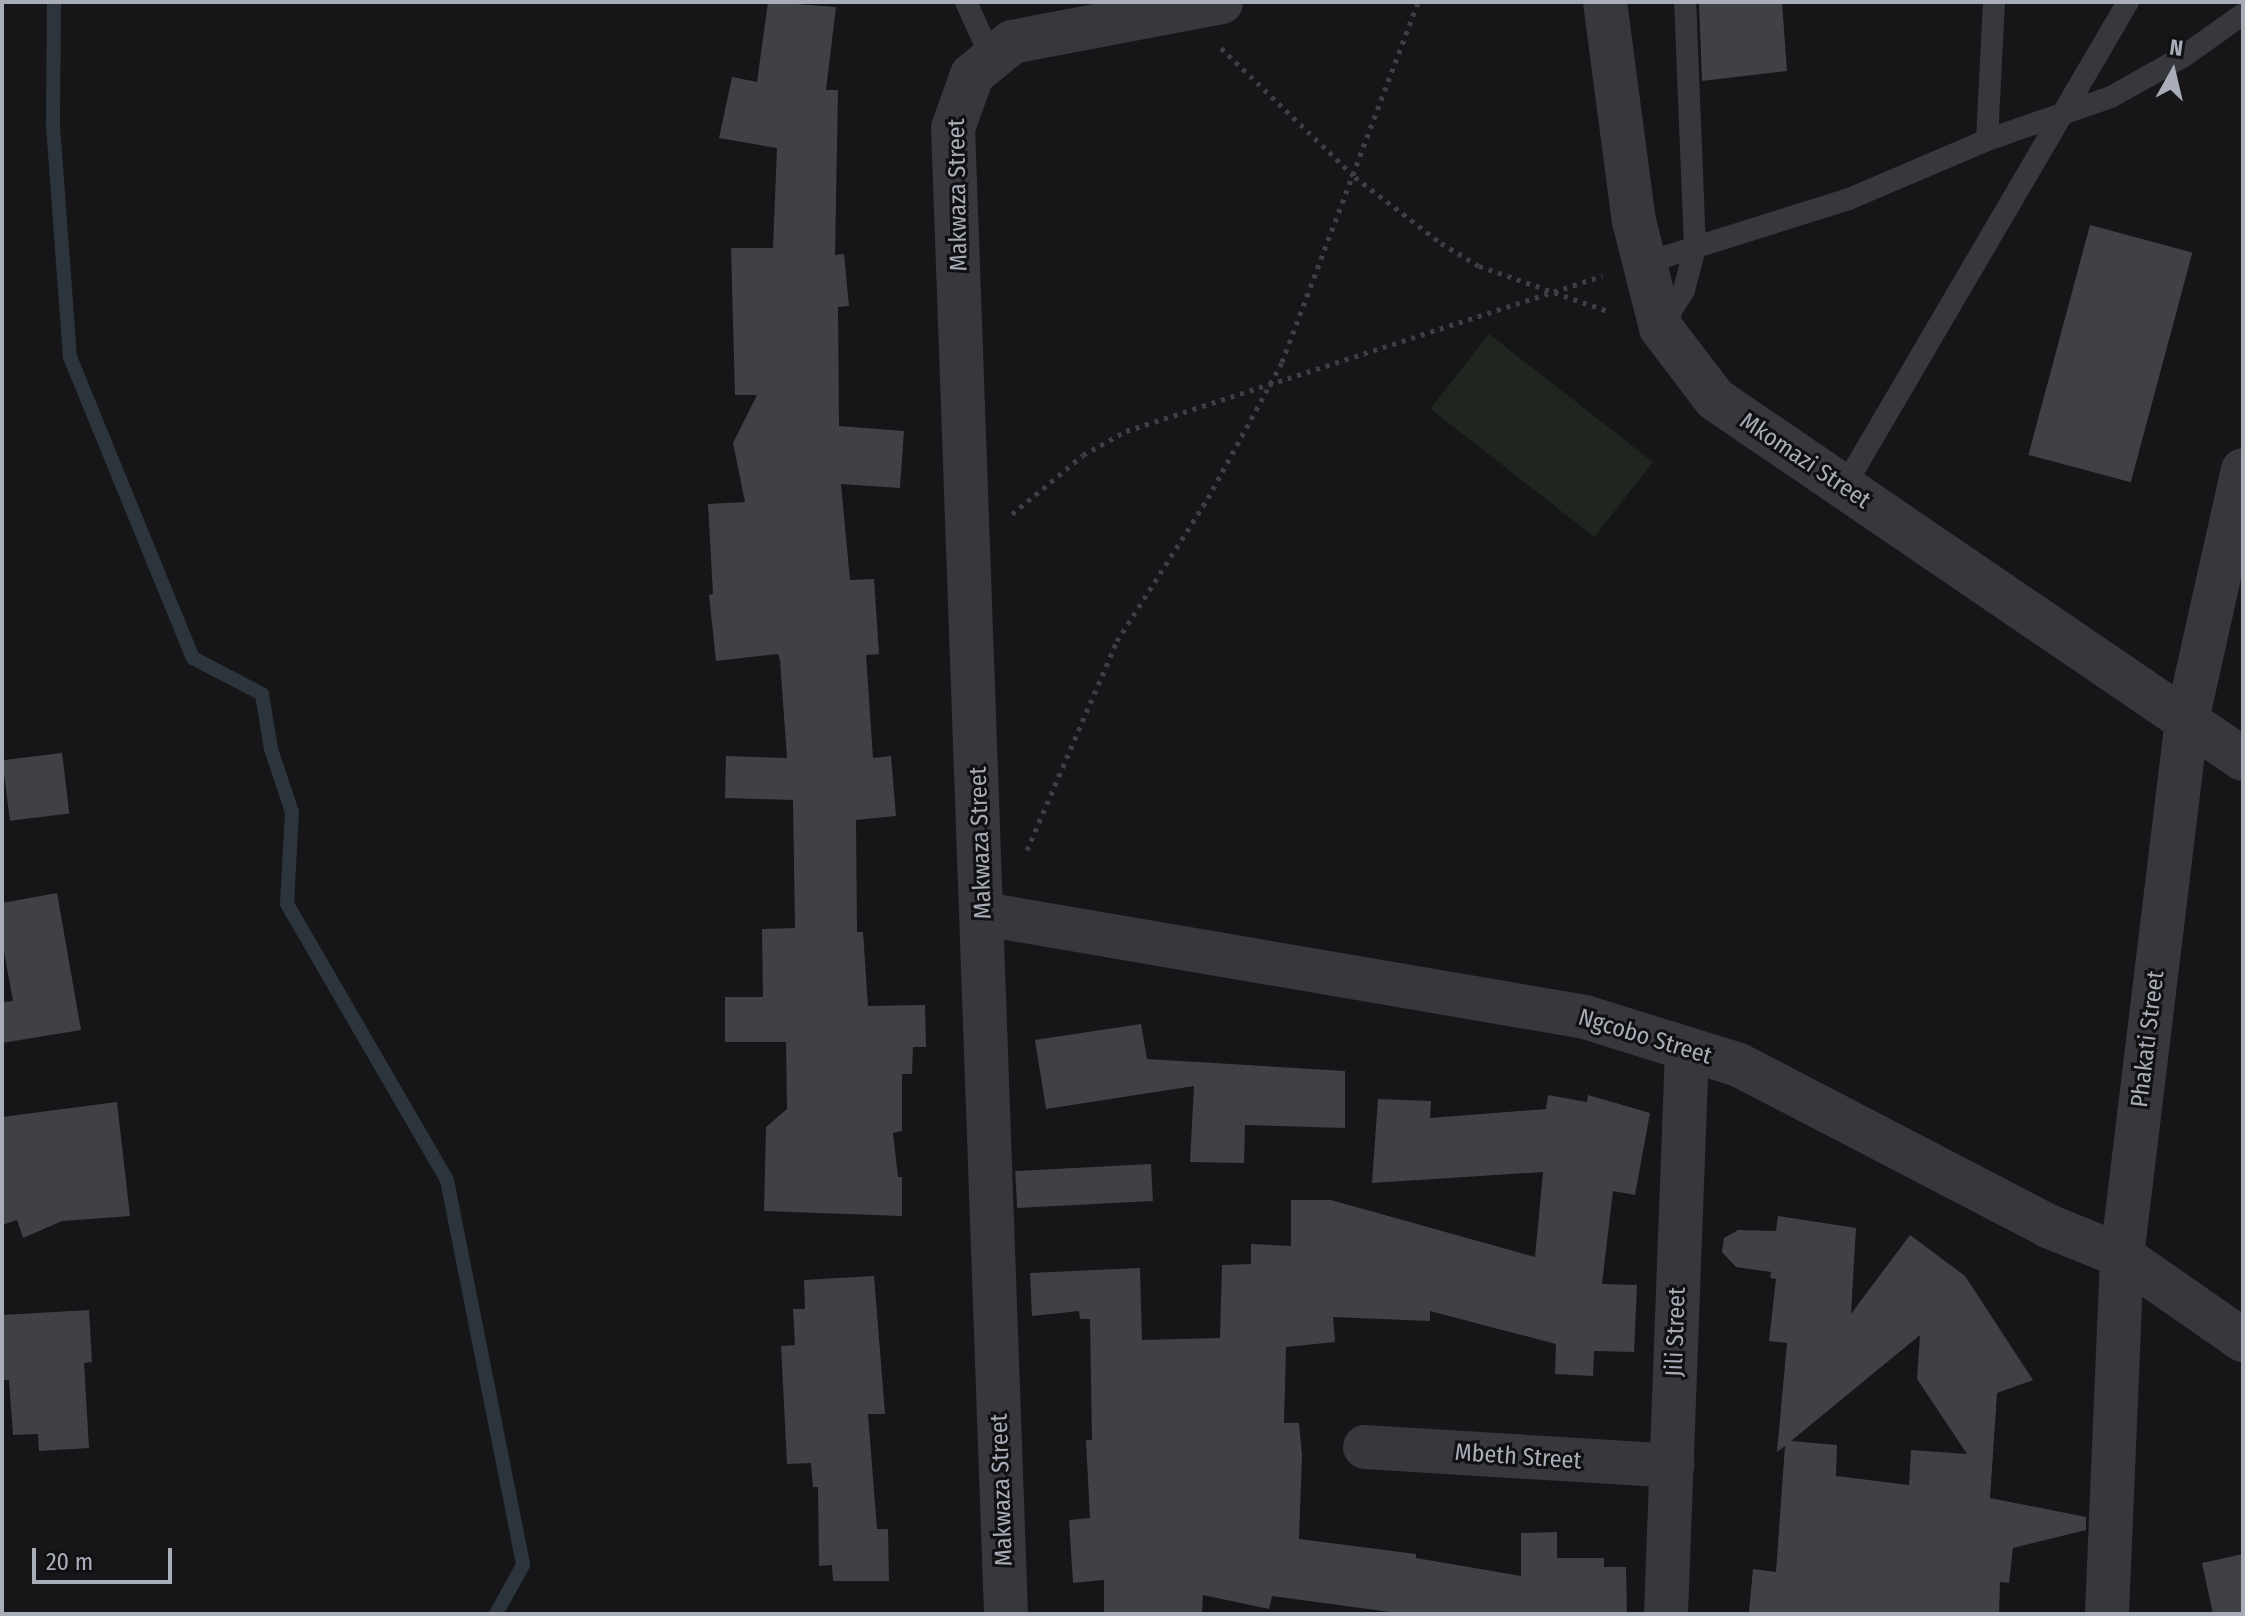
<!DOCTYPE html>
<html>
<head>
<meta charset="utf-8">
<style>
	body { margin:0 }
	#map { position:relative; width:2245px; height:1616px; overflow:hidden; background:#161618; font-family:"Fira Sans Condensed",sans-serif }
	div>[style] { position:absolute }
	.green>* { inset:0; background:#1e261f; transform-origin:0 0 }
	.stream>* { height:14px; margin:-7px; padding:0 7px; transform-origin:7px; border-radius:7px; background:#2c353c }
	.building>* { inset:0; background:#404145; transform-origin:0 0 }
	.path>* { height:5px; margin-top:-2.5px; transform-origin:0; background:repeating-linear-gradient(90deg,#3d3f44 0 4px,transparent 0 10px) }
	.service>* { height:22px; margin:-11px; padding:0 11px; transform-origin:11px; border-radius:11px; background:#37383d }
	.minor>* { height:44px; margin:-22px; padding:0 22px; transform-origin:22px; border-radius:22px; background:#37383d }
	span { translate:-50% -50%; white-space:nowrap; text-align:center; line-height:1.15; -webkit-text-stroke:6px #111113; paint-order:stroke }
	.street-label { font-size:24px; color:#a8adb8 }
	.frame { position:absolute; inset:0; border:4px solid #a8adb8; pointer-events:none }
	.north { position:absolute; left:2133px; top:32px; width:80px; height:80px; -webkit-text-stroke:6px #111113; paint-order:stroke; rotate:8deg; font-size:22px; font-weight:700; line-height:32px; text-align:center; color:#a8adb8 }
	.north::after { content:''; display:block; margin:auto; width:28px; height:36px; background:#a8adb8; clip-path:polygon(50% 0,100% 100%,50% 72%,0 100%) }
	.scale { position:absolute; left:32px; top:1548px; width:140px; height:36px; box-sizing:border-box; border:4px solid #a8adb8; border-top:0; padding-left:10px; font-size:24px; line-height:28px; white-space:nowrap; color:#a8adb8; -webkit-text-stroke:6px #111113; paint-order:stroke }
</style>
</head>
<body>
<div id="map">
	<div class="green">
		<div style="left:1489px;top:334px;width:208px;height:95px;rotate:38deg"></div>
	</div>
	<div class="stream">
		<div style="left:54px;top:2px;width:124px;rotate:90.5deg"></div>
		<div style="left:53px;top:126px;width:232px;rotate:85.8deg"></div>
		<div style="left:70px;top:357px;width:325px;rotate:67.8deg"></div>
		<div style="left:193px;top:658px;width:78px;rotate:27.6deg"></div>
		<div style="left:262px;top:694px;width:56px;rotate:80.7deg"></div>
		<div style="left:271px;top:749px;width:66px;rotate:71.6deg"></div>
		<div style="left:292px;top:812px;width:92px;rotate:93.1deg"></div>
		<div style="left:287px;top:904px;width:319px;rotate:59.9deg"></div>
		<div style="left:447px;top:1180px;width:392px;rotate:78.8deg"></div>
		<div style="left:523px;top:1565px;width:56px;rotate:118.9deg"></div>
	</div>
	<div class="building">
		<div style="clip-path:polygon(768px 2px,836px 7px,826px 90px,838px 90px,835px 255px,844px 254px,849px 306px,838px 307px,839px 426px,904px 431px,900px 488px,841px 484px,850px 580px,874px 579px,879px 654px,866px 655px,873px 758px,891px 756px,896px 816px,856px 820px,857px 932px,863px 932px,868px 1006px,925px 1005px,926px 1047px,913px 1047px,912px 1074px,902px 1074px,902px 1131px,893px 1133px,898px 1177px,902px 1177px,902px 1216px,764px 1211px,766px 1127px,787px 1109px,786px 1042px,725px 1042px,725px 997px,763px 997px,762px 929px,795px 928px,793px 800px,725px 798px,726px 756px,787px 758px,780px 660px,778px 654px,716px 661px,709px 595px,713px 594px,708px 504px,745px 502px,733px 443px,757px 395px,735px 395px,731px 248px,773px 248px,777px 148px,719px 138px,732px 77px,757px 82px)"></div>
		<div style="clip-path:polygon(1699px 2px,1782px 2px,1787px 71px,1702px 81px)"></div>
		<div style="left:2090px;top:225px;width:106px;height:238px;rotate:15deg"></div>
		<div style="left:62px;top:753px;width:61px;height:60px;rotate:83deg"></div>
		<div style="clip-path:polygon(57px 893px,81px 1030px,2px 1043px,2px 1002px,13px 1001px,2px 941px,2px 903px)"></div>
		<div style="clip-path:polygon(1141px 1024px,1147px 1059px,1345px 1071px,1345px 1128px,1245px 1125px,1244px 1163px,1190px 1162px,1194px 1086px,1046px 1109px,1035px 1040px)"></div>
		<div style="clip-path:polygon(1548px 1095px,1587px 1102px,1588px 1095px,1650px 1113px,1635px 1195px,1613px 1191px,1602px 1284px,1637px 1285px,1634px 1352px,1594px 1351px,1593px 1376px,1555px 1374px,1556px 1344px,1430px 1311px,1430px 1321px,1333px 1317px,1335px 1342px,1286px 1347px,1284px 1423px,1299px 1423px,1302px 1455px,1299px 1539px,1416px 1554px,1416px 1558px,1521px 1576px,1521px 1533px,1557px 1532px,1557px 1558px,1604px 1558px,1604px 1567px,1626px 1567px,1627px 1614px,1405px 1614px,1272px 1596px,1269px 1609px,1203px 1595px,1202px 1614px,1104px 1614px,1104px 1580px,1073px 1583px,1069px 1520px,1090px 1518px,1086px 1440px,1092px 1440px,1090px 1319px,1080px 1319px,1079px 1311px,1032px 1316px,1030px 1273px,1140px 1268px,1142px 1340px,1220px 1338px,1222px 1265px,1251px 1264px,1251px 1244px,1291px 1246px,1291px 1200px,1331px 1200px,1535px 1257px,1543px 1172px,1372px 1183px,1378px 1099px,1431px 1101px,1430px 1118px,1546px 1109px)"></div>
		<div style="clip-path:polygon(117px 1102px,130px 1216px,62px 1221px,23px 1238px,17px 1220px,2px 1225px,2px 1117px)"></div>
		<div style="left:1151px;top:1164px;width:37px;height:136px;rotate:87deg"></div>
		<div style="clip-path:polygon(evenodd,1778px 1216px,1856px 1228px,1851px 1314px,1910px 1235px,1965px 1276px,2033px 1380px,1997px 1393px,1990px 1498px,2086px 1517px,2086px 1530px,2013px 1548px,2009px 1583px,2000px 1582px,1999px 1614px,1749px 1612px,1753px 1569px,1776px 1572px,1785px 1446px,1777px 1452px,1787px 1343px,1769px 1341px,1776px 1279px,1770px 1278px,1771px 1272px,1736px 1267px,1722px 1252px,1724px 1238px,1738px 1230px,1776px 1231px,1778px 1216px,1920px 1335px,1917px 1379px,1967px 1454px,1911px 1450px,1909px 1485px,1836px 1476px,1837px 1445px,1791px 1441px,1920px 1335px)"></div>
		<div style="clip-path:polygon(874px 1276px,885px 1414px,868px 1414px,877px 1529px,888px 1529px,889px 1581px,833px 1581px,832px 1565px,819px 1566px,818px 1487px,813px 1487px,811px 1463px,787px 1464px,781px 1346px,795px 1345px,793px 1309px,805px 1309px,804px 1280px)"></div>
		<div style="clip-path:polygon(89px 1310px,92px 1362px,84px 1363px,89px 1448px,39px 1451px,38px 1434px,13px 1435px,9px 1380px,2px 1380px,2px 1315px)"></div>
		<div style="clip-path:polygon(2243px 1554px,2243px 1614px,2213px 1614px,2202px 1563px)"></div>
	</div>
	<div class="path">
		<div style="left:1221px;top:48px;width:186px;rotate:43.9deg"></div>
		<div style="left:1355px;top:177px;width:108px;rotate:37.5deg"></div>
		<div style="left:1441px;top:243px;width:44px;rotate:31.2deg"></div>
		<div style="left:1479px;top:266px;width:139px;rotate:19.3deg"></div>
		<div style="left:1012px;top:514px;width:92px;rotate:-39.7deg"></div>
		<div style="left:1083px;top:455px;width:49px;rotate:-29.2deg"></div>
		<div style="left:1126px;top:431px;width:501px;rotate:-18.04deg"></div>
		<div style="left:1027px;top:850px;width:228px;rotate:-66.7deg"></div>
		<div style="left:1117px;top:641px;width:169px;rotate:-57.5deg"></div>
		<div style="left:1208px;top:498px;width:155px;rotate:-61.4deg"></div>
		<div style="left:1282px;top:362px;width:385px;rotate:-69.3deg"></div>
	</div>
	<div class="service">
		<div style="left:966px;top:2px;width:58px;rotate:65.6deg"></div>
		<div style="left:1987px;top:140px;width:138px;rotate:-87.1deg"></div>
		<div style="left:1645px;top:263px;width:214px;rotate:-17.4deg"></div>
		<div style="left:1849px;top:199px;width:150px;rotate:-23.1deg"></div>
		<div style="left:1987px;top:140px;width:131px;rotate:-19.1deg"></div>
		<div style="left:2111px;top:97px;width:84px;rotate:-29.3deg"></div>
		<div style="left:2184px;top:56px;width:72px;rotate:-35.4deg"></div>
		<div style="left:1661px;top:327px;width:44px;rotate:-58.1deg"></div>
		<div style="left:1684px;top:290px;width:43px;rotate:-75.3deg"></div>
		<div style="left:1695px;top:248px;width:246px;rotate:-92.3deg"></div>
		<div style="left:1844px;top:487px;width:562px;rotate:-59.65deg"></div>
	</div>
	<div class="minor">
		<div style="left:1605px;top:2px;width:221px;rotate:82.5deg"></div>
		<div style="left:1634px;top:221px;width:110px;rotate:75.8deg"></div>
		<div style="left:1661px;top:328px;width:89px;rotate:52.7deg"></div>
		<div style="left:1715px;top:399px;width:639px;rotate:34.29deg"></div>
		<div style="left:984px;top:914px;width:610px;rotate:9.72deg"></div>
		<div style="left:1585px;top:1017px;width:161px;rotate:17.3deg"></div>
		<div style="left:1739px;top:1065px;width:348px;rotate:27.5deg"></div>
		<div style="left:2048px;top:1226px;width:80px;rotate:22.1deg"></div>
		<div style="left:2122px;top:1256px;width:147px;rotate:34.8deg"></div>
		<div style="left:1365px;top:1447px;width:308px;rotate:3.5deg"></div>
		<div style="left:1006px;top:1614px;width:1487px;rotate:-92.04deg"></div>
		<div style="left:953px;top:128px;width:56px;rotate:-70.3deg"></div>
		<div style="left:972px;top:75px;width:52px;rotate:-39.5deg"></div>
		<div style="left:1012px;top:42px;width:213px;rotate:-10.8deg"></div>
		<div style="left:1666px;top:1614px;width:565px;rotate:-87.87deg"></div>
		<div style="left:2107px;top:1614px;width:358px;rotate:-87.6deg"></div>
		<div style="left:2122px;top:1256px;width:540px;rotate:-83.09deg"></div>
		<div style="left:2187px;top:720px;width:256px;rotate:-77.4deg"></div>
	</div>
	<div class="street-label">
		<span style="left:958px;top:195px;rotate:-91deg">Makwaza Street</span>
		<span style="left:1805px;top:461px;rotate:34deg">Mkomazi Street</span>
		<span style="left:981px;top:843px;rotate:-92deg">Makwaza Street</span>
		<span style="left:1645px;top:1037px;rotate:17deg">Ngcobo Street</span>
		<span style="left:2148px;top:1039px;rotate:-83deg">Phakati Street</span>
		<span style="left:1676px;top:1332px;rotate:-88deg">Jili Street</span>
		<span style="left:1518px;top:1457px;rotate:4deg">Mbeth Street</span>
		<span style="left:1002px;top:1490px;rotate:-92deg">Makwaza Street</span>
	</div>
	<div class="frame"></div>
	<div class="north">N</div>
	<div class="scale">20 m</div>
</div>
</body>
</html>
